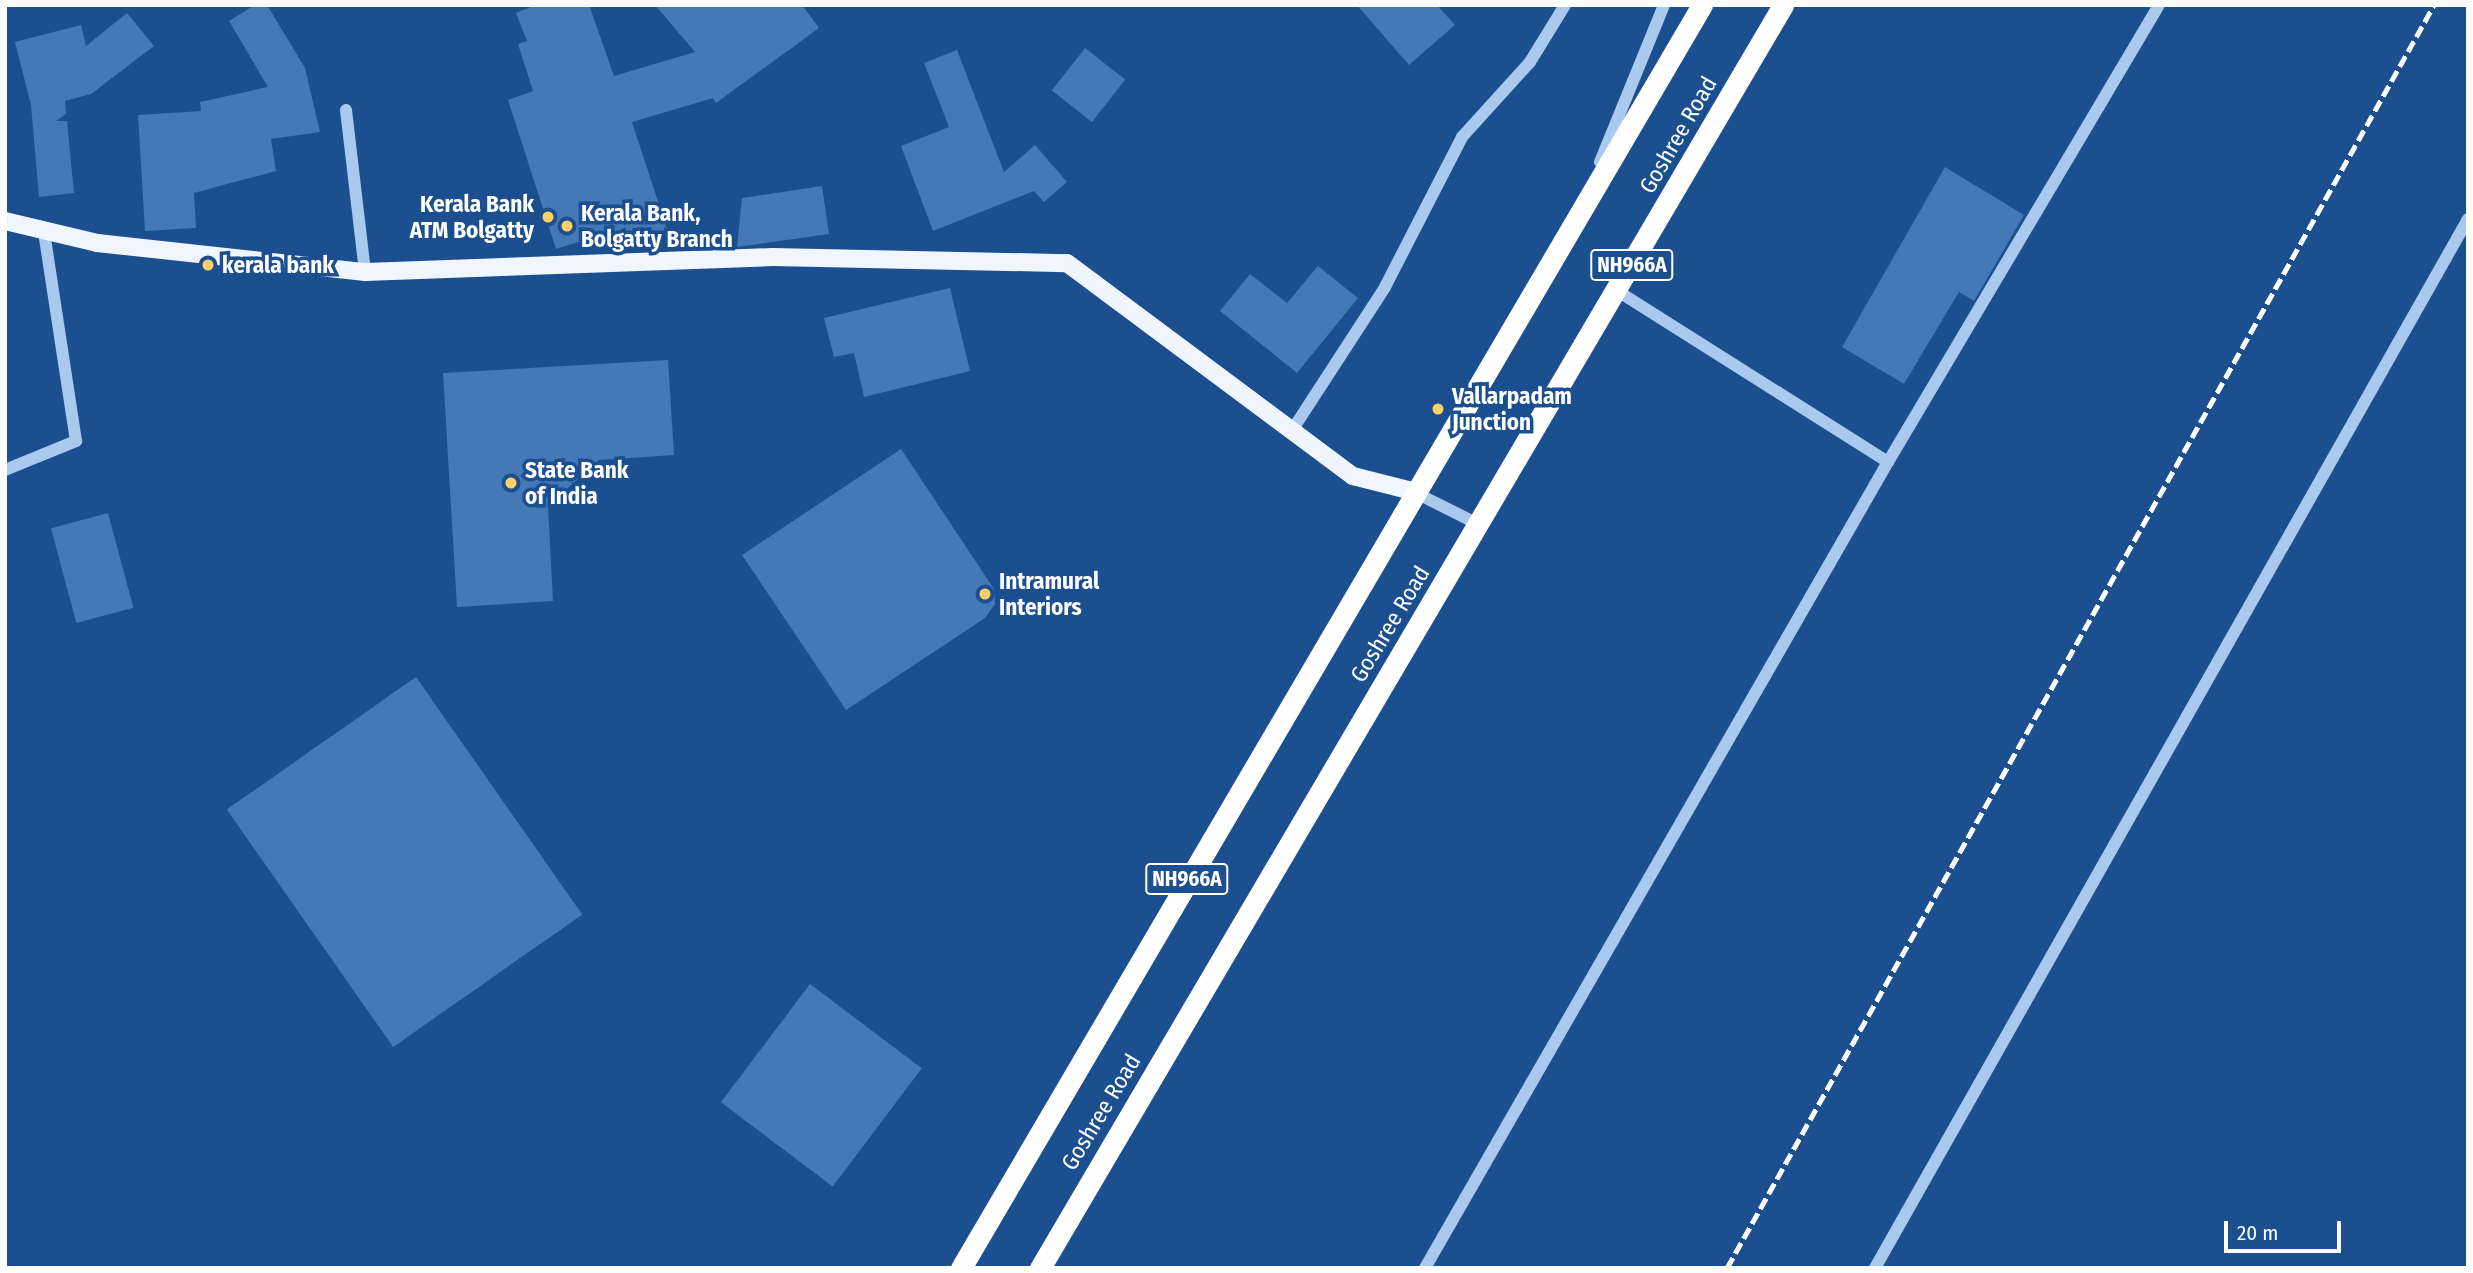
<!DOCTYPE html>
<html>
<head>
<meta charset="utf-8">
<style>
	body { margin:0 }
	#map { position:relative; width:2473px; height:1273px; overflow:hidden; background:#1b4f8f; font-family:"Fira Sans Condensed",sans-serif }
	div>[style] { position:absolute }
	.building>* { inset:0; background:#4478b7; transform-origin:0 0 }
	.minor>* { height:12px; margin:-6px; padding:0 6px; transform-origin:6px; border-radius:6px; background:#a9c9ee }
	.major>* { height:18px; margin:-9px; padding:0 9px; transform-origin:9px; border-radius:9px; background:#f0f6ff }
	.highway>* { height:21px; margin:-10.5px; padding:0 10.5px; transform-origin:10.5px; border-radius:10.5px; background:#fff }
	.rail>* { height:5px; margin-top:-2.5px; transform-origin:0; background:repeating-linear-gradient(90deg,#fff 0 12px,transparent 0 17px) }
	.dots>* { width:19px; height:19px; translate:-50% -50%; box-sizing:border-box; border:4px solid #1b4f8f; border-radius:50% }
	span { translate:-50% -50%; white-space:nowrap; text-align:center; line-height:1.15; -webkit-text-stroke:7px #1b4f8f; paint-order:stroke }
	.shield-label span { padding:2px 5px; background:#1b4f8f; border:2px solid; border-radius:5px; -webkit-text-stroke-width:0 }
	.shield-label { font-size:21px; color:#fff; font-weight:700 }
	.street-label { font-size:23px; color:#fff }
	.poi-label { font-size:23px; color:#fff; font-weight:700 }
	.right { translate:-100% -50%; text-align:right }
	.left { translate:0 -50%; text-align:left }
	.frame { position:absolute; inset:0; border:7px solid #fff; pointer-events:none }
	.scale { position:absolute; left:2224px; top:1221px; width:117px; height:32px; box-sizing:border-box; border:4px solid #fff; border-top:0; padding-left:9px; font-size:21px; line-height:24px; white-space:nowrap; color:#fff; -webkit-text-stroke:5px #1b4f8f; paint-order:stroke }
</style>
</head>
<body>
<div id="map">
	<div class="building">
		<div style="clip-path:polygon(255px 5px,267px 5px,305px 68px,320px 132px,271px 139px,276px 171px,194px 193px,196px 228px,145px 231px,138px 115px,201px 111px,200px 102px,268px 87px,229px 21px)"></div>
		<div style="clip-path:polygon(536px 5px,589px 5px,614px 76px,695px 52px,655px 5px,802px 5px,819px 28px,716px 103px,713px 98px,632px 122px,669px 235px,617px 251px,610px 232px,556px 249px,508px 100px,533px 91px,518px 44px,527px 41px,516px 13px)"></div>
		<div style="clip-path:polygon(1357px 5px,1437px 5px,1455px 25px,1409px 65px)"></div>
		<div style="clip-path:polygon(127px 13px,154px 46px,91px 94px,65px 101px,66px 114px,56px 121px,67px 121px,74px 193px,39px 197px,31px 105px,15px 42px,81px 25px,86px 46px)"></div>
		<div style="left:1085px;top:48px;width:51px;height:54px;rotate:38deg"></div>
		<div style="clip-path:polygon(957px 50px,1004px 172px,1035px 145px,1067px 182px,1044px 202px,1034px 191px,933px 231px,901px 146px,949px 127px,924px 63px)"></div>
		<div style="clip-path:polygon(1945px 167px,2024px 215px,1974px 301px,1959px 292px,1904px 384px,1842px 347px)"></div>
		<div style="clip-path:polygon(822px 186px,829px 234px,737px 247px,742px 198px)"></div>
		<div style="clip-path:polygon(1318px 266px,1358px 298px,1297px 373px,1220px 311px,1250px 274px,1287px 303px)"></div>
		<div style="clip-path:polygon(950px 288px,970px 371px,864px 397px,854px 353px,834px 357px,824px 318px)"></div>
		<div style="clip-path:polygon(668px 360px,674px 455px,599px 460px,548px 506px,553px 601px,457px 607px,443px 373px)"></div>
		<div style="clip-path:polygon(901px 449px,994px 589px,995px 604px,985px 618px,846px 710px,742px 555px)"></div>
		<div style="left:108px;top:513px;width:98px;height:59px;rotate:75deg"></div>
		<div style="left:416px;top:677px;width:290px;height:231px;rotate:55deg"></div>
		<div style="left:810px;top:984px;width:140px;height:148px;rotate:37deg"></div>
	</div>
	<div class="minor">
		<div style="left:346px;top:110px;width:163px;rotate:83.3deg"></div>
		<div style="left:1600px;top:162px;width:170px;rotate:-67.8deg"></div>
		<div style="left:1291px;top:432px;width:173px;rotate:-57deg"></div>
		<div style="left:1385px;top:287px;width:169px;rotate:-62.8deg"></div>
		<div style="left:1462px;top:137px;width:101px;rotate:-47.8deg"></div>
		<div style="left:1530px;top:62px;width:67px;rotate:-58.4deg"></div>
		<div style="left:1888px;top:462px;width:531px;rotate:-59.33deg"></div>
		<div style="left:5px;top:470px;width:77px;rotate:-22.2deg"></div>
		<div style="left:76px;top:441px;width:212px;rotate:-98.7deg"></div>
		<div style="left:1412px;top:491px;width:76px;rotate:26.6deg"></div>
		<div style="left:1425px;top:1268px;width:930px;rotate:-60.13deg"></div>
		<div style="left:1888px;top:462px;width:320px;rotate:-147.7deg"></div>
		<div style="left:1875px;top:1268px;width:1205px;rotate:-60.52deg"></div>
	</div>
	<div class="major">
		<div style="left:5px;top:221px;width:95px;rotate:13.4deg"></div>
		<div style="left:97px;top:243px;width:270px;rotate:6.2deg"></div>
		<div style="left:365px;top:272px;width:408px;rotate:-2.1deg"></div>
		<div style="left:773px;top:257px;width:294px;rotate:1.2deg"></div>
		<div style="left:1067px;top:263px;width:357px;rotate:36.7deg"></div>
		<div style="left:1353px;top:476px;width:61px;rotate:14.3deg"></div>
	</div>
	<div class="highway">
		<div style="left:961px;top:1268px;width:1464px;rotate:-59.6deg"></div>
		<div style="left:1040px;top:1268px;width:1465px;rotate:-59.53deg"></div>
	</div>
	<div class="rail">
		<div style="left:1727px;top:1268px;width:1447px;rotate:-60.76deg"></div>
	</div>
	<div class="dots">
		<div style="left:548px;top:217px;background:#ffd166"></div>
		<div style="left:567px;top:226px;background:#ffd166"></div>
		<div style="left:208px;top:265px;background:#ffd166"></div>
		<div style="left:1438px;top:409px;background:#ffd166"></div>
		<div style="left:511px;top:483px;background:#ffd166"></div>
		<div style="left:985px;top:594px;background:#ffd166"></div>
	</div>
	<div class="shield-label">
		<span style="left:1632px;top:265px">NH966A</span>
		<span style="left:1187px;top:879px">NH966A</span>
	</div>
	<div class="street-label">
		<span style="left:1678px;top:135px;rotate:-60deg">Goshree Road</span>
		<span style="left:1390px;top:624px;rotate:-59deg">Goshree Road</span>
		<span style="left:1101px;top:1112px;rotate:-59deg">Goshree Road</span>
	</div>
	<div class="poi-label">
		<span class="right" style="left:534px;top:217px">Kerala Bank<br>ATM Bolgatty</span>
		<span class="left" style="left:581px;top:226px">Kerala Bank,<br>Bolgatty Branch</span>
		<span class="left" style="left:222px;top:265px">kerala bank</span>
		<span class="left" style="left:1452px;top:409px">Vallarpadam<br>Junction</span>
		<span class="left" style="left:525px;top:483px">State Bank<br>of India</span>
		<span class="left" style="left:999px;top:594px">Intramural<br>Interiors</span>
	</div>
	<div class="frame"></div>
	<div class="scale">20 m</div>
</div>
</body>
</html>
